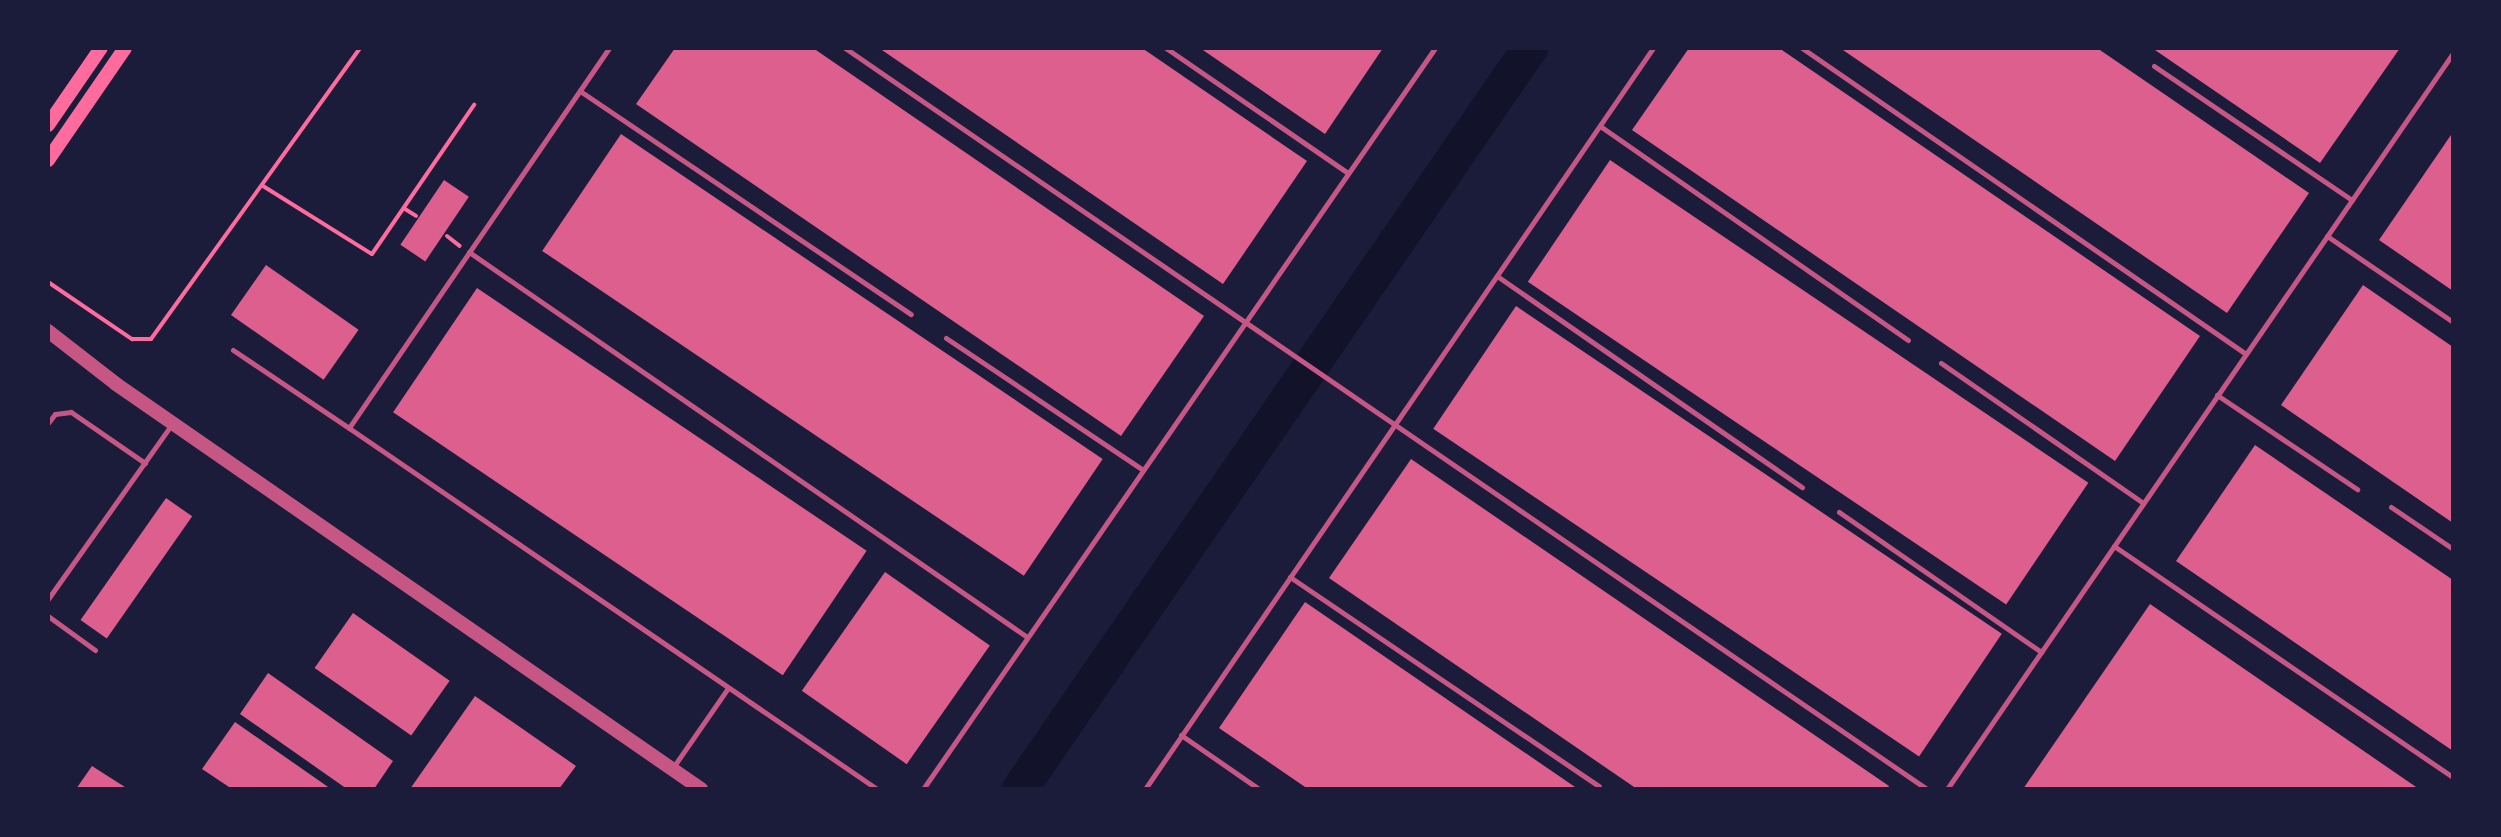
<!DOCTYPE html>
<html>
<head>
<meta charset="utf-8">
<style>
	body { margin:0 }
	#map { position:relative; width:2501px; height:837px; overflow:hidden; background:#1b1b3a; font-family:Mulish,sans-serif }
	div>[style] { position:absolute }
	.river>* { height:36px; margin:-18px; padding:0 18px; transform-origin:18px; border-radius:18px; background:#12122b }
	.building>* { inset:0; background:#dd5f8e; transform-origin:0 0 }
	.path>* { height:4px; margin:-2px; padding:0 2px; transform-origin:2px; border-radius:2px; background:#ff6b9d }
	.service>* { height:5px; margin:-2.5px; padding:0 2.5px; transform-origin:2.5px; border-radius:2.5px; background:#c65784 }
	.tertiary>* { height:14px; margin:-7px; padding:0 7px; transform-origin:7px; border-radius:7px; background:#c65784 }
	.secondary>* { height:14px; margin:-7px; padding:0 7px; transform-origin:7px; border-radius:7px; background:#ff6b9d }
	span { translate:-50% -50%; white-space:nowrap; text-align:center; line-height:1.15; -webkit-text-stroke:7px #1b1b3a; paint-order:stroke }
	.frame { position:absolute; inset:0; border:50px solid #1b1b3a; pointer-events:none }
</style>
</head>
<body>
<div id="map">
	<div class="river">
		<div style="left:1020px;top:789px;width:900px;rotate:-55.46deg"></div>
	</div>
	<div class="building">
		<div style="clip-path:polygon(675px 48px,813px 48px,1204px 316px,1121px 436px,636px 104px)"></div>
		<div style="clip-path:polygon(879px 48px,1142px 48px,1307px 161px,1223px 284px)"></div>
		<div style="clip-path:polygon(1200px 48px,1383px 48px,1325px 134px)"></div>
		<div style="clip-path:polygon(1689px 48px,1779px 48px,2200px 336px,2115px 461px,1632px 130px)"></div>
		<div style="clip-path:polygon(1840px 48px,2097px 48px,2309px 193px,2227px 313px)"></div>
		<div style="clip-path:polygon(2152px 48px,2400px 48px,2320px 163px)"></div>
		<div style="clip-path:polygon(2453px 132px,2453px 291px,2379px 240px)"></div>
		<div style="left:621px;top:134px;width:581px;height:141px;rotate:34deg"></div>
		<div style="left:1610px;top:160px;width:577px;height:147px;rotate:34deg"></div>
		<div style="left:444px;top:180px;width:30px;height:78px;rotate:34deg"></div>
		<div style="left:266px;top:265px;width:113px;height:61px;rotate:35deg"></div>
		<div style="clip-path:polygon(2363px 285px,2453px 347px,2453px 523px,2281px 405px)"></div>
		<div style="left:477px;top:288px;width:470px;height:150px;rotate:34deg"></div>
		<div style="left:1516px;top:306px;width:586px;height:148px;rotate:34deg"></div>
		<div style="clip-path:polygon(2255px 445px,2453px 580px,2453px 751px,2176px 561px)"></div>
		<div style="clip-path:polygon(1411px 459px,1889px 786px,1887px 789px,1637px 789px,1329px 578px)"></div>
		<div style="left:166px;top:498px;width:32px;height:149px;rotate:35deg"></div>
		<div style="left:885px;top:572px;width:128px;height:145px;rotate:35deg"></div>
		<div style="clip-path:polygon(1305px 602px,1578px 789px,1308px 789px,1219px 728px)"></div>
		<div style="clip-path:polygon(2150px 604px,2419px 789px,2023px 789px)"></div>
		<div style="left:353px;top:613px;width:118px;height:67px;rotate:35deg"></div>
		<div style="clip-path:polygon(268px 673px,393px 761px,374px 789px,347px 789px,240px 714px)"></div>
		<div style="clip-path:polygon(475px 696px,576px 766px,559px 789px,410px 789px)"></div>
		<div style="clip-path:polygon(235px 722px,331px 789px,232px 789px,202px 769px)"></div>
		<div style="clip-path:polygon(92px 766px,128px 789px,76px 789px)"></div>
	</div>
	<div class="path">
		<div style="left:263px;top:186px;width:128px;rotate:32deg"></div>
		<div style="left:372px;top:254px;width:181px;rotate:-55.6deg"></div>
		<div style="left:405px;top:209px;width:13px;rotate:32deg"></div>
		<div style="left:447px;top:236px;width:16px;rotate:38deg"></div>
		<div style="left:48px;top:282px;width:102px;rotate:34.2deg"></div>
		<div style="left:132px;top:339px;width:19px"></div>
		<div style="left:151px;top:339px;width:358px;rotate:-54.3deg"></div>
	</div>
	<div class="service">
		<div style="left:609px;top:48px;width:460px;rotate:124.4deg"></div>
		<div style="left:349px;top:428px;width:640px;rotate:34.36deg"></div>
		<div style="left:845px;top:48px;width:1311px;rotate:34.41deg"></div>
		<div style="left:1166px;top:48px;width:221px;rotate:34.5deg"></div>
		<div style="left:1802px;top:48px;width:539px;rotate:34.57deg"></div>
		<div style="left:2154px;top:66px;width:239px;rotate:34.1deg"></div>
		<div style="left:580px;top:91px;width:399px;rotate:34deg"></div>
		<div style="left:1600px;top:126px;width:375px;rotate:34.8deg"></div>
		<div style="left:2327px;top:236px;width:153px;rotate:34.3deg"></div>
		<div style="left:469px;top:252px;width:678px;rotate:34.6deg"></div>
		<div style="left:1497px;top:276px;width:371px;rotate:34.7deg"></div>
		<div style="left:946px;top:338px;width:237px;rotate:33.8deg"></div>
		<div style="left:233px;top:350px;width:140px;rotate:33.9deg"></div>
		<div style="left:1941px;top:363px;width:246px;rotate:34.7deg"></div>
		<div style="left:2217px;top:395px;width:169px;rotate:33.9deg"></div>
		<div style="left:48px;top:423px;width:11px;rotate:-52deg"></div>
		<div style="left:55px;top:414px;width:16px;rotate:-7deg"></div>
		<div style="left:71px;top:412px;width:90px;rotate:34.6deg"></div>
		<div style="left:2391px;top:507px;width:75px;rotate:34.1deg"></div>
		<div style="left:1839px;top:512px;width:246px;rotate:34.7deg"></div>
		<div style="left:2114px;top:546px;width:410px;rotate:34.3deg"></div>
		<div style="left:1290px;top:577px;width:373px;rotate:34.1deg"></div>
		<div style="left:48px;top:599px;width:214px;rotate:-54.7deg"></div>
		<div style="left:48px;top:616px;width:58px;rotate:35.9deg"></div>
		<div style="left:1181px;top:735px;width:95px;rotate:34.7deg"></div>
		<div style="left:674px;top:766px;width:95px;rotate:-55.3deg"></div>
		<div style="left:923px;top:789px;width:901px;rotate:-55.36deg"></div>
		<div style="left:1145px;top:789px;width:898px;rotate:-55.57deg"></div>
		<div style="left:1947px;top:789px;width:893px;rotate:-55.49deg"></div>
	</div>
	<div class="tertiary">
		<div style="left:48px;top:331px;width:86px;rotate:37.9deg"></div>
		<div style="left:116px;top:384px;width:712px;rotate:34.7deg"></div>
	</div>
	<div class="secondary">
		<div style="left:48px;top:125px;width:93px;rotate:-55.5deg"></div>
		<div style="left:48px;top:160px;width:136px;rotate:-55.5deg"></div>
	</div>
	<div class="frame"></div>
</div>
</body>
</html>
